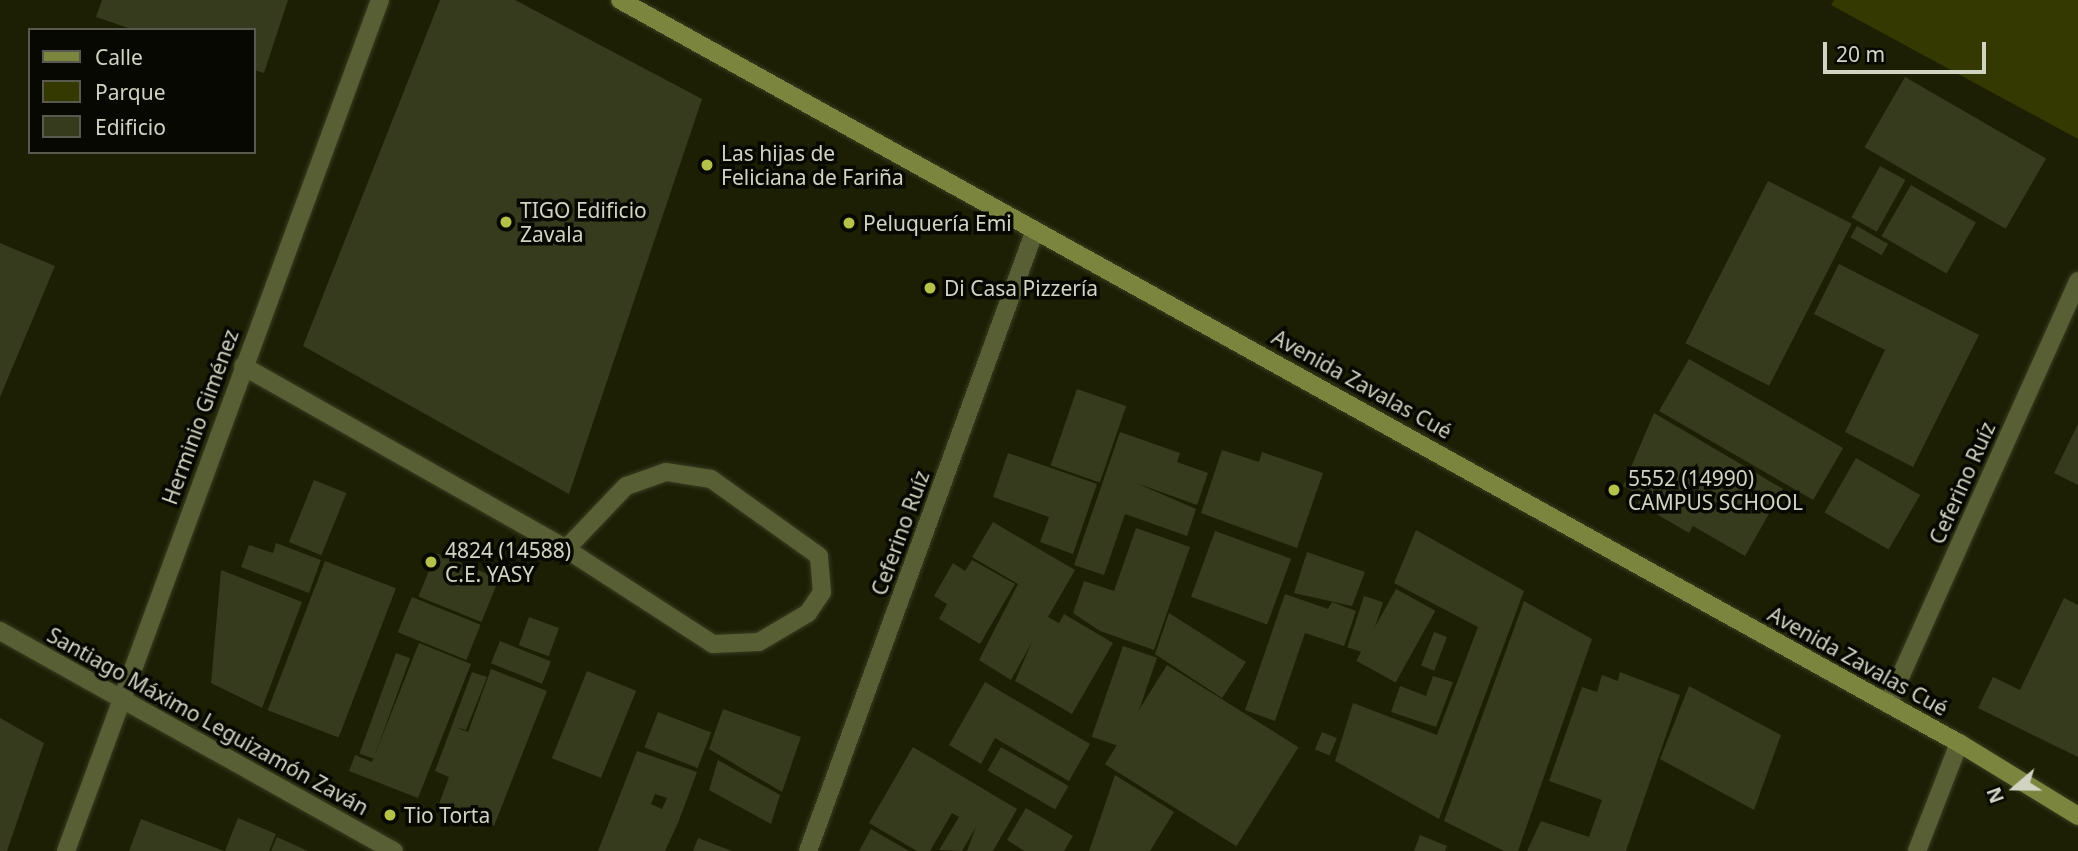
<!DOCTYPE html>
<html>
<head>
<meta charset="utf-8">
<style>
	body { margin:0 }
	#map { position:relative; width:2078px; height:851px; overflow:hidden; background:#1c1f03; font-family:"Noto Sans",sans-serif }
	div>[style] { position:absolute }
	.green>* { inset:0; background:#333900 }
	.building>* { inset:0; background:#373b1e; transform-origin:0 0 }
	.roads { filter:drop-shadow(0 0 2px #393c22) drop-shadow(0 0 2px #393c22) }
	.service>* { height:18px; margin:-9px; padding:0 9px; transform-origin:9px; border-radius:9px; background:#595f34 }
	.minor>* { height:18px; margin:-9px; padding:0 9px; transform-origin:9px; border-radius:9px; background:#595f34 }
	.secondary>* { height:18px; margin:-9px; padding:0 9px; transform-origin:9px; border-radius:9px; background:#7c853e }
	.dots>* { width:19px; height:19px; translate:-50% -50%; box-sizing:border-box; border:4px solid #070801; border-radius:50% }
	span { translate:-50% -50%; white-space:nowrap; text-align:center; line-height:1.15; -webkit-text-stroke:7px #070801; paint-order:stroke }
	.poi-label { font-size:21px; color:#d1d4c3 }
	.left { translate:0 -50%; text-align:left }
	.street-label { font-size:21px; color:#d1d4c3 }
	.legend { position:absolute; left:28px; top:28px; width:228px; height:126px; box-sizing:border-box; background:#070801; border:2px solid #585a4f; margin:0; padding:9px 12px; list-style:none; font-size:21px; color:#d1d4c3 }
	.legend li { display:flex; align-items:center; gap:14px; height:35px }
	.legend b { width:35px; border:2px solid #585a4f }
	.north { position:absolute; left:1980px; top:753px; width:70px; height:70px; -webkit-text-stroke:5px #070801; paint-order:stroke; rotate:250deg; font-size:19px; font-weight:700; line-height:28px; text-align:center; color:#d1d4c3 }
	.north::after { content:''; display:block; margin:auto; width:24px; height:32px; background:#d1d4c3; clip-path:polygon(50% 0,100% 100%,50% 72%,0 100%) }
	.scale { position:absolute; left:1823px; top:42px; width:163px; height:32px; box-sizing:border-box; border:4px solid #d1d4c3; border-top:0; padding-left:9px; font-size:21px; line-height:24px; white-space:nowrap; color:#d1d4c3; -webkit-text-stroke:5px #070801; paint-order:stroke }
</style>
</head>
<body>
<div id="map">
	<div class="green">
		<div style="clip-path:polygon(1834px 0,2078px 0,2078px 139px,1831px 5px)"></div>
	</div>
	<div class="building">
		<div style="clip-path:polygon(102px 0,288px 0,264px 73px,254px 70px,254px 30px,134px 30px,96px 17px)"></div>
		<div style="clip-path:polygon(440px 0,515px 0,702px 99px,569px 494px,303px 346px)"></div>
		<div style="left:1905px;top:77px;width:163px;height:81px;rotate:30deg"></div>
		<div style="left:1880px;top:166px;width:29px;height:59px;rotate:29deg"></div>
		<div style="left:1768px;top:181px;width:94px;height:182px;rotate:27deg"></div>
		<div style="left:1911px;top:185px;width:75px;height:59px;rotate:30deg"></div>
		<div style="left:1857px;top:226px;width:36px;height:13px;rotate:30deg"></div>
		<div style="clip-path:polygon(0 243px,55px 266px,0 397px)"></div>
		<div style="clip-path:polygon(1839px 264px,1979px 335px,1913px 467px,1845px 432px,1885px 350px,1814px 314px)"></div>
		<div style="left:1689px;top:359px;width:178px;height:60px;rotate:30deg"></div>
		<div style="left:1077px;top:389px;width:52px;height:81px;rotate:19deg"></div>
		<div style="clip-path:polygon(1654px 413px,1783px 489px,1745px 556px,1693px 526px,1689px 533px,1638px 503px,1642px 497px,1623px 486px)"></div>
		<div style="clip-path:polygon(2078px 424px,2078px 485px,2054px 473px)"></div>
		<div style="clip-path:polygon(1120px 432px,1180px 453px,1177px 462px,1208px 473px,1197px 505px,1136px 483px,1196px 509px,1187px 536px,1125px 514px,1104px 575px,1074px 565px)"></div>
		<div style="clip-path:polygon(1222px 450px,1259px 462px,1262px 452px,1323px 473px,1297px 548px,1201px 513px)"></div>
		<div style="clip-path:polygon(1008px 453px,1097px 484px,1073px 554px,1040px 542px,1049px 517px,993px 497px)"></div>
		<div style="left:1856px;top:458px;width:74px;height:63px;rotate:30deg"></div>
		<div style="left:314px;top:480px;width:35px;height:67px;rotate:22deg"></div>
		<div style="clip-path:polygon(993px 522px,1075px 570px,1048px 617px,1059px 623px,1064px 614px,1113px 643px,1072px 714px,1015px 681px,1032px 642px,1011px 680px,979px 660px,1018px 584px,972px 557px)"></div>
		<div style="clip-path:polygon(1136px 528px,1190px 547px,1154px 650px,1100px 631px,1073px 613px,1084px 581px,1114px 591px)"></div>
		<div style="clip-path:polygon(1416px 530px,1524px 591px,1439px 819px,1335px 761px,1353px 703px,1437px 735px,1478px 627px,1394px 583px)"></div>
		<div style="left:1215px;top:531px;width:81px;height:70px;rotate:20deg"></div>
		<div style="clip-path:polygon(276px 543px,321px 560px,309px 593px,241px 567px,249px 545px,273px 553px)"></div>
		<div style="clip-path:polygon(1307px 552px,1365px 572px,1352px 606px,1294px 593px)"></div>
		<div style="left:436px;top:553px;width:68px;height:47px;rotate:22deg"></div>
		<div style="clip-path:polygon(972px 560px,1015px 584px,980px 644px,939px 619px,947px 604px,934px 596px,953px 563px,965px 571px)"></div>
		<div style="left:325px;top:561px;width:76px;height:160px;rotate:21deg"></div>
		<div style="clip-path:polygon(221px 570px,302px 602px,262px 708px,211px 683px)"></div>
		<div style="left:1396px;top:589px;width:45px;height:82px;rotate:29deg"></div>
		<div style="clip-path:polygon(1285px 594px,1328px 609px,1332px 602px,1356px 611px,1344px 646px,1305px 633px,1275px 721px,1245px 710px)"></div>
		<div style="left:1364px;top:596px;width:20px;height:54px;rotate:18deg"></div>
		<div style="left:412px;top:597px;width:74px;height:38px;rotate:22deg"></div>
		<div style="clip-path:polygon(2064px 598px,2078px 605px,2078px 757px,1978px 708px,1993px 677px,2020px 690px)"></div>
		<div style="clip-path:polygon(1524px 601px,1592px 639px,1518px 851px,1504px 851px,1444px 821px)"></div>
		<div style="clip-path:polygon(1169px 613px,1246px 662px,1222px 698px,1155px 654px)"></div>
		<div style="left:529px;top:617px;width:32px;height:30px;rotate:20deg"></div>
		<div style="left:1434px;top:632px;width:14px;height:36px;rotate:21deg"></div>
		<div style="left:500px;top:641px;width:55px;height:24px;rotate:22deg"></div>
		<div style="clip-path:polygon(419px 643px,471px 664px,418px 798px,349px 771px,355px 755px,372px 762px)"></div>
		<div style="left:1123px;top:646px;width:36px;height:96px;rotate:19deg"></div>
		<div style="left:396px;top:653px;width:15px;height:107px;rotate:20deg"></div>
		<div style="left:1167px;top:665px;width:155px;height:117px;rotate:32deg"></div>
		<div style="clip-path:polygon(491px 669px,547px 691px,494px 826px,439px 804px,449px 777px,435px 771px,472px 672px,487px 677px,466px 730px,455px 727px,468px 732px)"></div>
		<div style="left:587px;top:671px;width:53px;height:94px;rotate:22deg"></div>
		<div style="clip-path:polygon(1620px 672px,1680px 695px,1626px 851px,1527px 851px,1541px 821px,1589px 837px,1602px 800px,1549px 781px,1582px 687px,1597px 692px,1602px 675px,1618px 681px)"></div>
		<div style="clip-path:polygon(1433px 676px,1453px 682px,1436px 727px,1391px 712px,1400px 686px,1426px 696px)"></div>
		<div style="clip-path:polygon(985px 682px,1090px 744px,1069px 781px,995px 738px,981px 764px,949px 745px)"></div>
		<div style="clip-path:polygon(1689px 686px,1781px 735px,1754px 810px,1660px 759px)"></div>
		<div style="clip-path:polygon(723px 709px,801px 737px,782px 792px,709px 749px)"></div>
		<div style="left:658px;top:712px;width:57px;height:38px;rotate:21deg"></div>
		<div style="clip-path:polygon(0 718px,44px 743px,7px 851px,0 851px)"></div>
		<div style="left:1322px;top:732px;width:16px;height:19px;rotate:22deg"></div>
		<div style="clip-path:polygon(913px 747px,1017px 809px,993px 851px,967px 851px,976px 827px,962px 851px,939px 850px,959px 817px,952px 813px,930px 851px,917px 851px,869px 823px)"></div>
		<div style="left:1001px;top:747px;width:78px;height:27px;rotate:30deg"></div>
		<div style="clip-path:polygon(evenodd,637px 751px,697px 772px,678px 823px,665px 851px,598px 851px,637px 751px,655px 794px,667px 798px,662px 809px,651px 804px,655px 794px)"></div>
		<div style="clip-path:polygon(718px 760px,780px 795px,771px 824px,709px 790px)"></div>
		<div style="clip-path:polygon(1115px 775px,1174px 812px,1150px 851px,1089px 851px)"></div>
		<div style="clip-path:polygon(1026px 808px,1073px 836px,1064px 851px,1024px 851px,1007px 840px)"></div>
		<div style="clip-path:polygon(238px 818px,276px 834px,269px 851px,225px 851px)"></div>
		<div style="clip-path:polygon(141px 819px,224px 851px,129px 851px)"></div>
		<div style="clip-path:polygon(871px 829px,909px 851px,859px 851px)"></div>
		<div style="clip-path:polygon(1420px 835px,1447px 846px,1445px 851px,1414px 851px)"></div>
		<div style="clip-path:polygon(277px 837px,308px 851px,271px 851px)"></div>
		<div style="clip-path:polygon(698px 838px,732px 851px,693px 851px)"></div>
	</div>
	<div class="roads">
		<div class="service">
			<div style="left:243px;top:366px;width:371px;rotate:29.5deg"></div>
			<div style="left:566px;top:549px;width:175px;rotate:32.9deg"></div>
			<div style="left:713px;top:644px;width:46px;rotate:-2.5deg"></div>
			<div style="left:759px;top:642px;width:57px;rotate:-30.6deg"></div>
			<div style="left:808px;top:613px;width:25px;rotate:-56deg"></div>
			<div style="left:822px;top:592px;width:36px;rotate:-95deg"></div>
			<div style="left:819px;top:556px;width:133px;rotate:-144.5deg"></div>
			<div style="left:711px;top:479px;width:46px;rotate:-171.2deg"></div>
			<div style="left:666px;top:472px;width:42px;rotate:160.7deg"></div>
			<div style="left:626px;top:486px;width:87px;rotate:133.6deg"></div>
		</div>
		<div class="minor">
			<div style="left:0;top:631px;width:451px;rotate:29.2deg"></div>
			<div style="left:1888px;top:704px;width:464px;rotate:-65.8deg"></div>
			<div style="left:66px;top:851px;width:907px;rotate:-69.75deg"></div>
			<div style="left:808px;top:851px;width:661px;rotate:-69.92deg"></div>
			<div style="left:1917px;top:851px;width:116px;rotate:-68.7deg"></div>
		</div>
		<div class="secondary">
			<div style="left:620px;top:0;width:1531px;rotate:29.03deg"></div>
			<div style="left:1959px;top:743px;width:140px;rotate:31.5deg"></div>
		</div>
	</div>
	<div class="dots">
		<div style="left:707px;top:165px;background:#b4c24a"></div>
		<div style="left:506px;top:222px;background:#b4c24a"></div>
		<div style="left:849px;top:223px;background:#b4c24a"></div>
		<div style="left:930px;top:288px;background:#b4c24a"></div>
		<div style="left:1614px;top:490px;background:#b4c24a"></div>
		<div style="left:431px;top:562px;background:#b4c24a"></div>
		<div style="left:390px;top:815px;background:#b4c24a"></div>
	</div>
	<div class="poi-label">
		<span class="left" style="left:721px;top:165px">Las hijas de<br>Feliciana de Fariña</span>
		<span class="left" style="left:520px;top:222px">TIGO Edificio<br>Zavala</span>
		<span class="left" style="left:863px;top:223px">Peluquería Emi</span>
		<span class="left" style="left:944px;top:288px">Di Casa Pizzería</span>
		<span class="left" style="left:1628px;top:490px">5552 (14990)<br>CAMPUS SCHOOL</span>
		<span class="left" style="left:445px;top:562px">4824 (14588)<br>C.E. YASY</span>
		<span class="left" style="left:404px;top:815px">Tio Torta</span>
	</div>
	<div class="street-label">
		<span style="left:1362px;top:384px;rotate:29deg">Avenida Zavalas Cué</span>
		<span style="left:200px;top:417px;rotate:-70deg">Herminio Giménez</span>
		<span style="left:1962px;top:483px;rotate:-66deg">Ceferino Ruíz</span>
		<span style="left:900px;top:533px;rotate:-70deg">Ceferino Ruíz</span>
		<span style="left:1858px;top:661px;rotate:29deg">Avenida Zavalas Cué</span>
		<span style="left:208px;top:721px;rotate:29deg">Santiago Máximo Leguizamón Zaván</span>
	</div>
	<ul class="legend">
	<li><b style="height:9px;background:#7c853e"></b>Calle</li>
	<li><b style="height:19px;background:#333900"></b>Parque</li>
	<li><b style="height:19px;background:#373b1e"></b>Edificio</li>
	</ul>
	<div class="north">N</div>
	<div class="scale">20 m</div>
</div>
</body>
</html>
